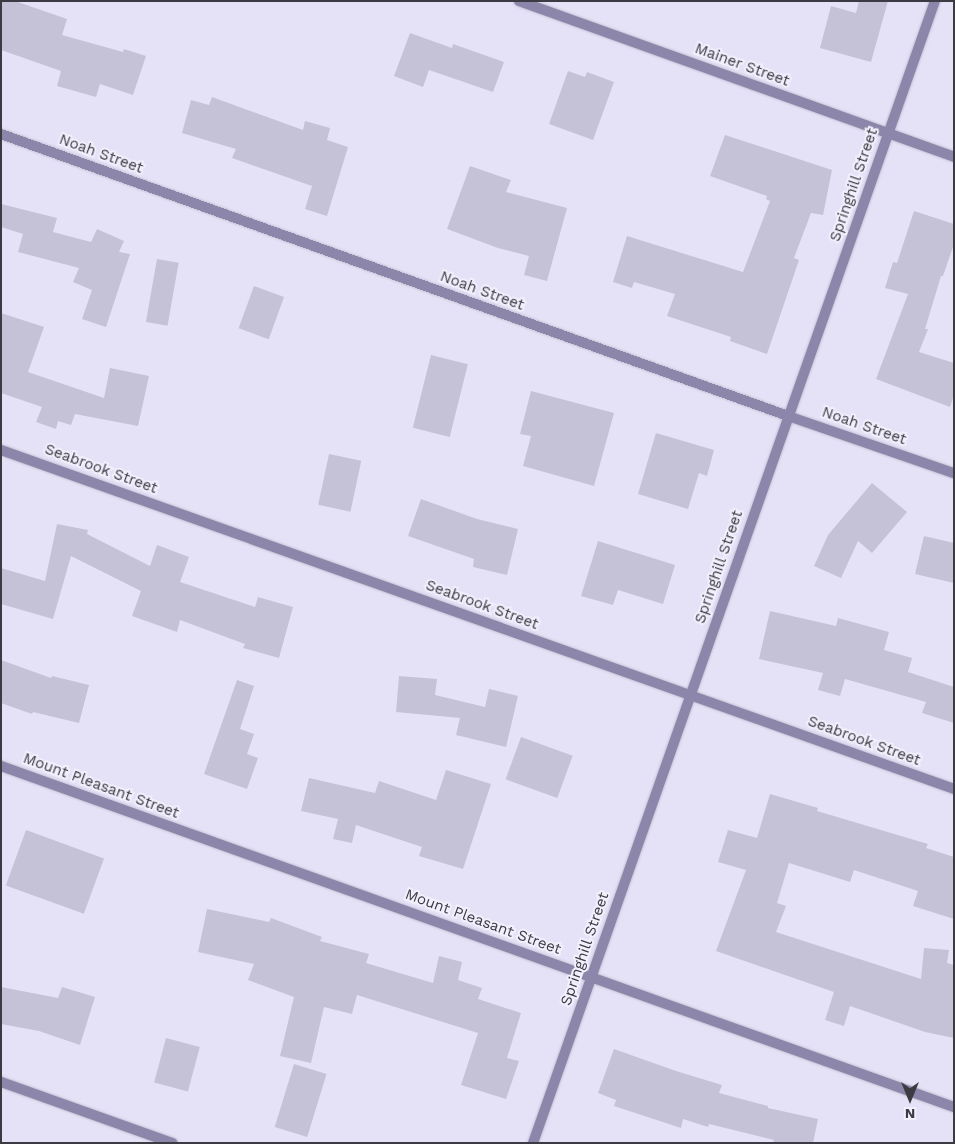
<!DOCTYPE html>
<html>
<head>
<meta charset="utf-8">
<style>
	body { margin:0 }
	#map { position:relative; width:955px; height:1144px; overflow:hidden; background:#e5e2f7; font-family:"Work Sans",sans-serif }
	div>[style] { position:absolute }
	.building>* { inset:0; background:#c5c2d7; transform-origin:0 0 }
	.roads { filter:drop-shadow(0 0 1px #c3c1d3) drop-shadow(0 0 1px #c3c1d3) }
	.minor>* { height:10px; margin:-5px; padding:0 5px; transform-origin:5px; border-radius:5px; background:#8c86aa }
	.tertiary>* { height:10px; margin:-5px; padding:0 5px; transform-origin:5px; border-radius:5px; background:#8c86aa }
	span { translate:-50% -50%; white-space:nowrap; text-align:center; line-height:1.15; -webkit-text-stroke:4px #f2f0fd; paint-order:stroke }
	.street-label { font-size:15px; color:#3c3b43 }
	.frame { position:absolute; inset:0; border:2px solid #3c3b43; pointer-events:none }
	.north { position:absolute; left:885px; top:1074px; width:50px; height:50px; -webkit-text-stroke:4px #f2f0fd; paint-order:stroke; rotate:180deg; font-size:14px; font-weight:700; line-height:20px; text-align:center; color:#3c3b43 }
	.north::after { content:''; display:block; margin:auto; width:18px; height:22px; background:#3c3b43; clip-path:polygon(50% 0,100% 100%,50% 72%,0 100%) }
</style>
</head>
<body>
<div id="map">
	<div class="building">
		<div style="clip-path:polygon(1px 1px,15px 1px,67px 19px,62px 35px,123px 52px,124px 49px,146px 56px,133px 95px,100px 84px,96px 97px,57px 86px,61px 71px,1px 50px)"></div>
		<div style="clip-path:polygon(859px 1px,888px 1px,871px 62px,820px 48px,831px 6px,856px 13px)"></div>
		<div style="clip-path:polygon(410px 33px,452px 48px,453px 44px,504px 62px,493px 92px,429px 70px,423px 87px,394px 76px)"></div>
		<div style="clip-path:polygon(568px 71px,585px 77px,587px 72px,614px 82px,593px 140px,549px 124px)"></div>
		<div style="clip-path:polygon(212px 97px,303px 130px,305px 121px,330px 128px,327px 140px,348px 147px,327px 216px,305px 209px,312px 186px,232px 158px,236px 149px,182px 133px,191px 100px,209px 105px)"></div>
		<div style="clip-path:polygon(725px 135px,832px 170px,823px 215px,811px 213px,794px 258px,799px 260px,767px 354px,730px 341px,731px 337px,667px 316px,675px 294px,634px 282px,632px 288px,613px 282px,627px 236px,743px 272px,770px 201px,766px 199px,767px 196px,710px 176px)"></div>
		<div style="clip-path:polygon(470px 166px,511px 180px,506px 192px,567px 208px,547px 281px,524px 275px,529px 256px,498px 248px,447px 229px)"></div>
		<div style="clip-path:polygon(1px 204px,57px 218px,53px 232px,91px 242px,97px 229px,124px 241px,119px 252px,130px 254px,106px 327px,82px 319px,92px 290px,73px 282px,79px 268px,18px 252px,23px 234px,1px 227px)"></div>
		<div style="clip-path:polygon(914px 211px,954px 224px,954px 244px,943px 276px,941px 276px,925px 329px,928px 329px,919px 352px,954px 363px,954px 395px,950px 407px,876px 379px,908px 294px,885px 288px,893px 262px,897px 263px)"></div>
		<div style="left:157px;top:259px;width:22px;height:64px;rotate:10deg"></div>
		<div style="left:254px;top:286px;width:32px;height:45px;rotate:20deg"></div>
		<div style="clip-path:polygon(1px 313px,44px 327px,28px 372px,104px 398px,110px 368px,149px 376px,138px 426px,75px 414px,71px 425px,58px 421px,56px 429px,36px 422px,42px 407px,1px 393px)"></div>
		<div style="left:431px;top:355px;width:38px;height:75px;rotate:14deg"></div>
		<div style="clip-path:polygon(531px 391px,614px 413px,594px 486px,523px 466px,531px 436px,520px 434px)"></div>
		<div style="clip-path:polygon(656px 433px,714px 450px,707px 476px,699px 473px,688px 509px,638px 494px)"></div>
		<div style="left:329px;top:454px;width:33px;height:52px;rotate:12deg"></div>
		<div style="clip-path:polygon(872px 483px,907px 512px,872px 553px,858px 541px,841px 578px,814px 566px,828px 535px)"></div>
		<div style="clip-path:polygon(421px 499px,477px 519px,518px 529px,507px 575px,473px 567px,474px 559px,408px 536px)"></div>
		<div style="clip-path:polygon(57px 524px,88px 530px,87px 534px,150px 566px,157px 545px,189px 557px,180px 582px,255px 607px,258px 597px,293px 607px,279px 658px,243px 648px,245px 644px,180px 620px,177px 632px,132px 616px,141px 591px,71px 556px,53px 619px,1px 604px,1px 568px,45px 581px)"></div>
		<div style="clip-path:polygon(924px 536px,954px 543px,954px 583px,915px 574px)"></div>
		<div style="clip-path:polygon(598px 541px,675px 565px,663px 604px,618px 590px,613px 605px,581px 596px)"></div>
		<div style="clip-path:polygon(770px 611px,836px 626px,838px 618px,889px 632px,884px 650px,912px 658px,908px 672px,954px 687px,954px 723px,922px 713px,926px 702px,845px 679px,840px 696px,818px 690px,823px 673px,759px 659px)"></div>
		<div style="clip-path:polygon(1px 660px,51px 678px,52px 676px,89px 685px,79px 723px,33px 712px,32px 714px,1px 703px)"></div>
		<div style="clip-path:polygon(399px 676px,437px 679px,435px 695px,485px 707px,489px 689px,518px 696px,506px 747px,456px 735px,460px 718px,396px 712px)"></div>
		<div style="clip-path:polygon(237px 680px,254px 686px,240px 729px,254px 734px,247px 754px,258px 758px,247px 789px,204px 774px)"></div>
		<div style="left:521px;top:737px;width:55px;height:45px;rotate:20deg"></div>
		<div style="clip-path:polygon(446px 770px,491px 784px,463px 869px,419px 856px,422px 847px,356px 825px,352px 843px,333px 839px,338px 819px,301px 811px,309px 778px,375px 793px,379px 781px,436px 800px)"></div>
		<div style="clip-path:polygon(770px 794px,818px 808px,817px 811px,928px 844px,926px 848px,954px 857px,954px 919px,913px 906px,918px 891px,854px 870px,850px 882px,789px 863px,777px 903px,786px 906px,776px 932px,921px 979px,924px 948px,949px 950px,947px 963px,954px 965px,954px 1038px,925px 1032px,850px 1006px,844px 1026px,825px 1020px,834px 992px,716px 951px,746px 870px,718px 862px,728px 830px,757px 838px)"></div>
		<div style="left:26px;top:830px;width:83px;height:59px;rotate:20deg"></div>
		<div style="clip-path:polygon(207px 909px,269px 922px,271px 918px,322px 937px,320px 941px,369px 954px,366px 963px,433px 983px,439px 956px,462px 962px,458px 980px,482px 988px,478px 999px,521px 1013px,507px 1058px,519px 1061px,506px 1099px,461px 1085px,478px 1033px,357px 995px,352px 1014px,324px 1007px,311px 1063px,280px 1056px,294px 997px,248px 980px,254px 964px,198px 952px)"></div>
		<div style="clip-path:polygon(1px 987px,58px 998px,62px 987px,95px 997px,80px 1045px,39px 1031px,1px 1024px)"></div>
		<div style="left:166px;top:1038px;width:35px;height:46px;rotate:15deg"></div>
		<div style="clip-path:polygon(614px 1049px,676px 1071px,722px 1085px,719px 1093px,768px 1106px,768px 1108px,818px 1119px,813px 1143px,773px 1143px,774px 1140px,709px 1124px,708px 1127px,683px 1119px,681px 1128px,614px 1106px,616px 1100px,598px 1093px)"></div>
		<div style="left:294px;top:1064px;width:34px;height:66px;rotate:17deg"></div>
	</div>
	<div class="roads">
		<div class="minor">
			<div style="left:1px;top:134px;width:836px;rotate:19.71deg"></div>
			<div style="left:788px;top:416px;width:176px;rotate:19deg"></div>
			<div style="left:1px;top:450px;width:1011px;rotate:19.58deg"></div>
			<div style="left:1px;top:766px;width:1012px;rotate:19.69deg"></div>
			<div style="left:1px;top:1082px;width:182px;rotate:19.6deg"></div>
			<div style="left:533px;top:1143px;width:1211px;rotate:-70.61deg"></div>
		</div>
		<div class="tertiary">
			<div style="left:519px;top:1px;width:462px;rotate:19.7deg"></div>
		</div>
	</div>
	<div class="street-label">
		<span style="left:742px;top:65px;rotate:20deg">Mainer Street</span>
		<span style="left:101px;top:154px;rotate:20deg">Noah Street</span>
		<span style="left:854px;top:185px;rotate:-71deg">Springhill Street</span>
		<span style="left:482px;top:291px;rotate:20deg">Noah Street</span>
		<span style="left:864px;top:426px;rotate:19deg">Noah Street</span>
		<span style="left:101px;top:469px;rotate:20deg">Seabrook Street</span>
		<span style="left:719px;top:567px;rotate:-71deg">Springhill Street</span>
		<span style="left:482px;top:605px;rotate:20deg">Seabrook Street</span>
		<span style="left:864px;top:741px;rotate:20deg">Seabrook Street</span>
		<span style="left:101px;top:786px;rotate:20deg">Mount Pleasant Street</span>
		<span style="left:483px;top:922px;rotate:20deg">Mount Pleasant Street</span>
		<span style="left:585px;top:949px;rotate:-71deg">Springhill Street</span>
	</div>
	<div class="frame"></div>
	<div class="north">N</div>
</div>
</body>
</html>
